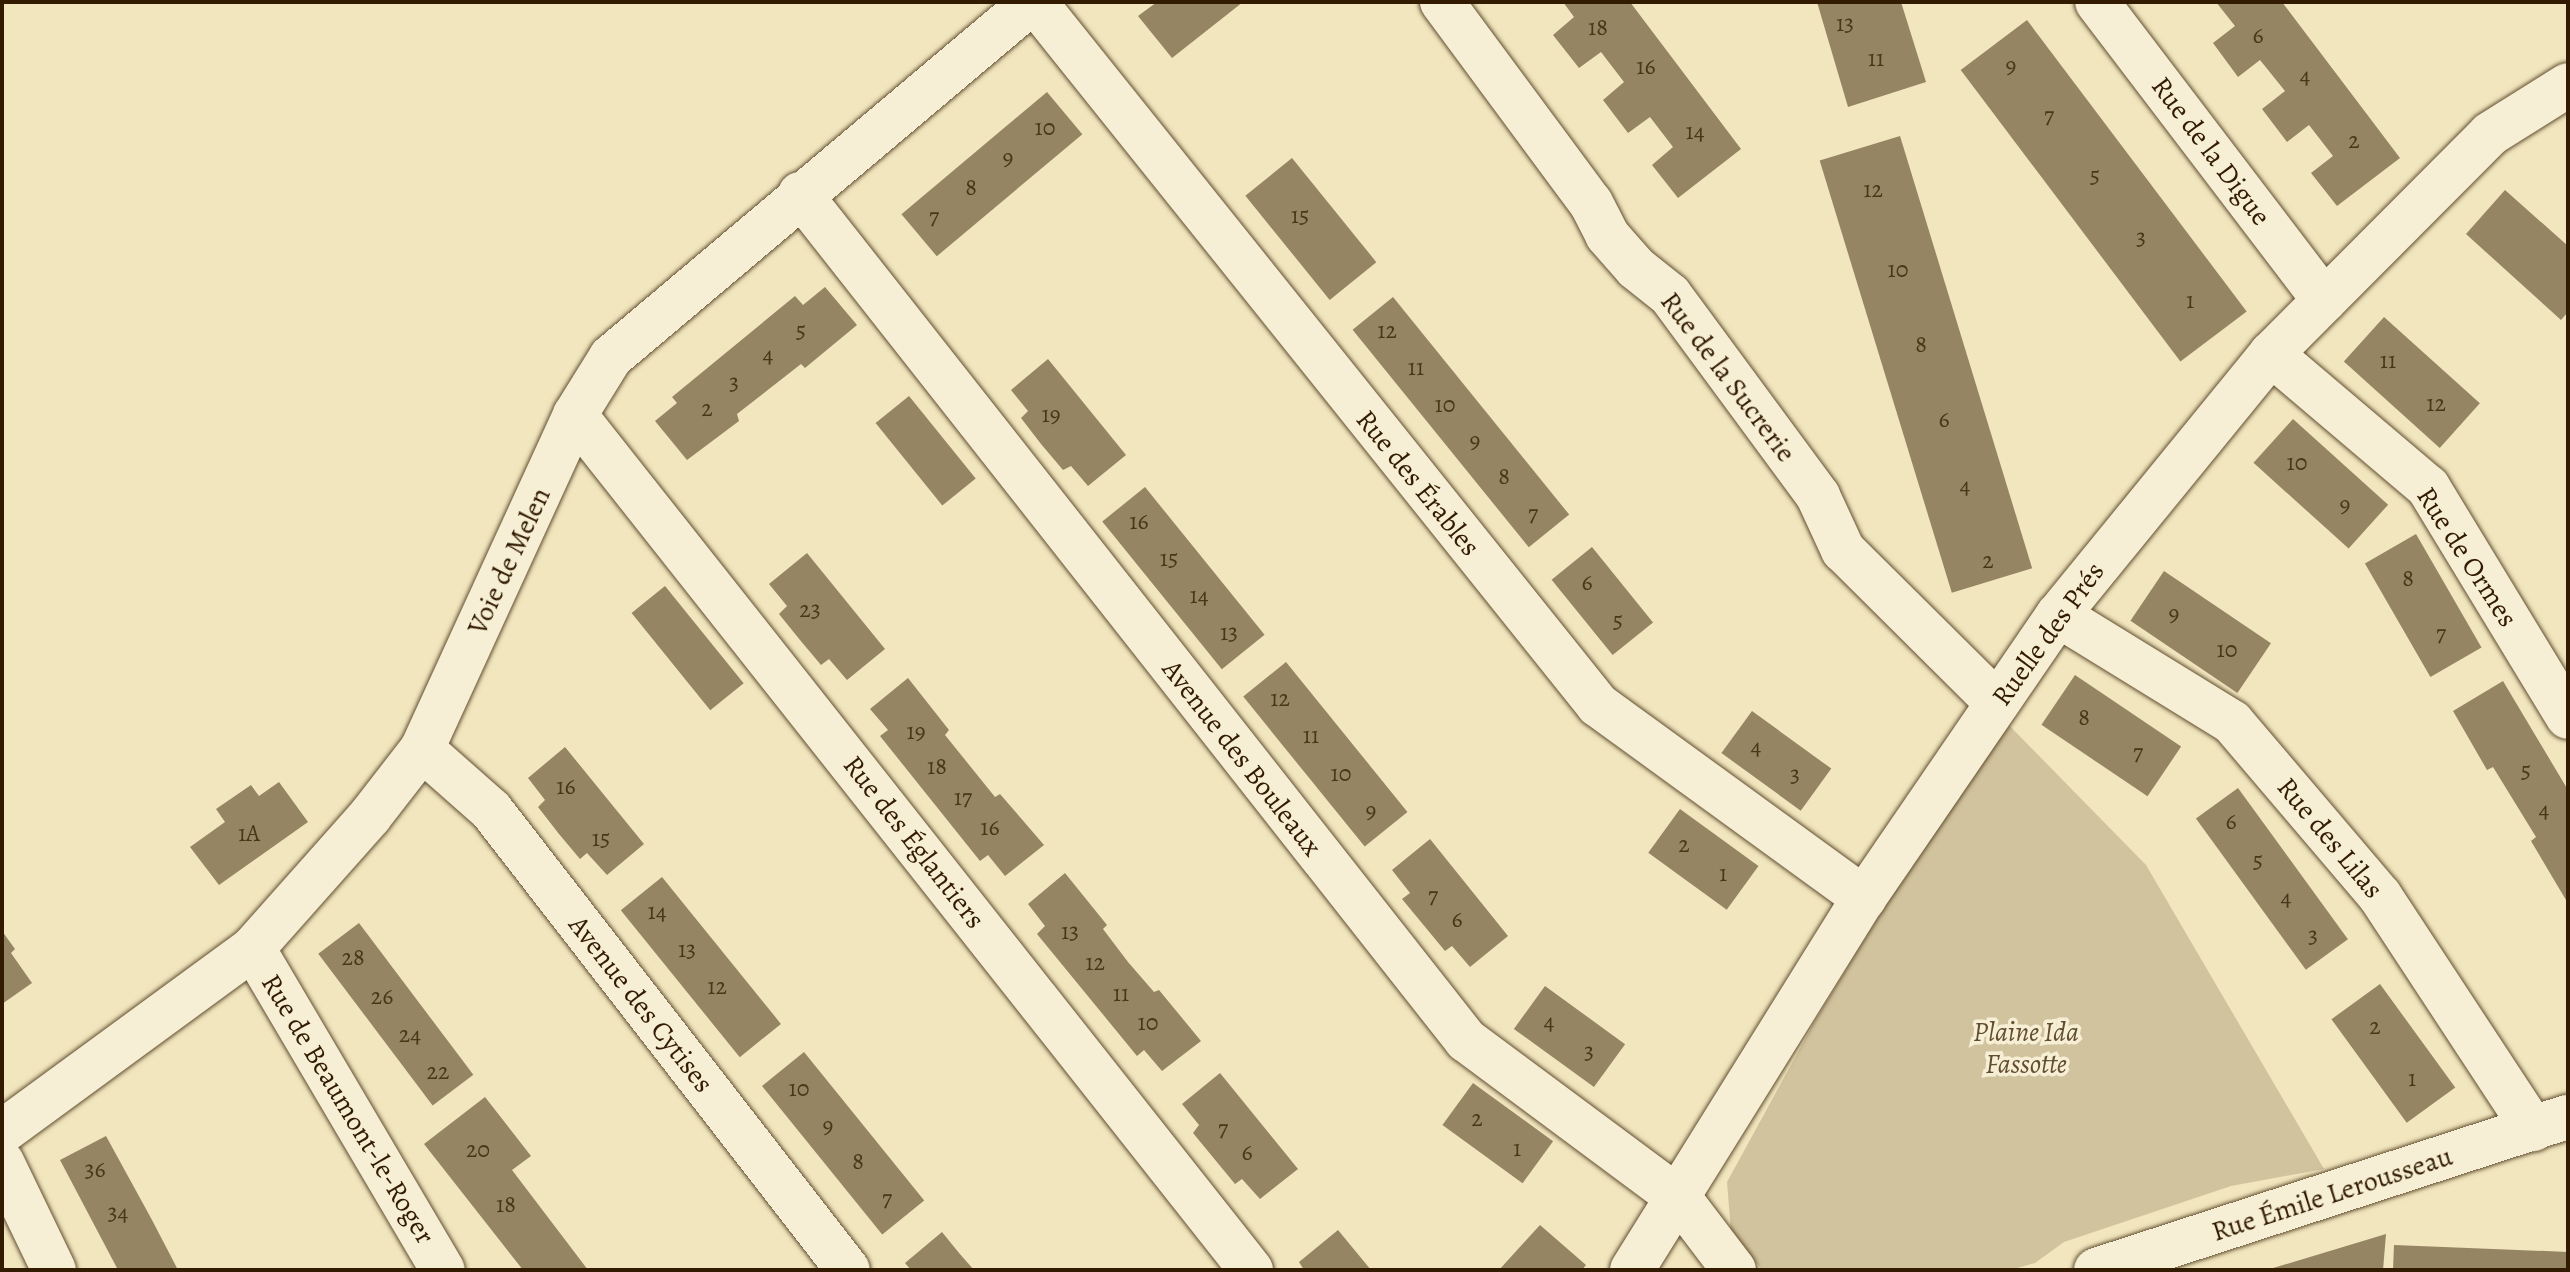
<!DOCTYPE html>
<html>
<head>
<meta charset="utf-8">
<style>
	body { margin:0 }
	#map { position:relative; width:2570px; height:1272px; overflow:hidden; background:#f1e6be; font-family:Alegreya,serif }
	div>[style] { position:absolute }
	.green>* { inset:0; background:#d1c39e }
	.building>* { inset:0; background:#958563; transform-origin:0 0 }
	.roads { filter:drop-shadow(0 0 2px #624e30) drop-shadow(0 0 2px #624e30) }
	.street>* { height:44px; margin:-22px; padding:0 22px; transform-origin:22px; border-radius:22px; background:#f6efd5 }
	span { translate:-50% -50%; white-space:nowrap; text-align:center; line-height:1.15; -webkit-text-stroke:7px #f6efd5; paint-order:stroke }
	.number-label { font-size:24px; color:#4b3619 }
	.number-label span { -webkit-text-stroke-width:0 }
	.street-label { font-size:28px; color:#321b00 }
	.park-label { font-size:28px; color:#624d2f; font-style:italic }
	.frame { position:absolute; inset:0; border:4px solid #321b00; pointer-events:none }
</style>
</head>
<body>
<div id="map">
	<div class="green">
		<div style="clip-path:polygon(2000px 716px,2146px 865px,2324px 1169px,2231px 1186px,2064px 1242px,2035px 1263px,2010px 1270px,1762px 1270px,1731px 1232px,1727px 1182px,1815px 1021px)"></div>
	</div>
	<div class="building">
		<div style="clip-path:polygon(1157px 2px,1243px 2px,1172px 58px,1138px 16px)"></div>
		<div style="clip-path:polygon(1563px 2px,1630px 2px,1741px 149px,1678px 198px,1652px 165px,1673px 147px,1650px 117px,1628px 133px,1603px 100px,1624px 82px,1601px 52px,1579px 68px,1553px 35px,1574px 17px)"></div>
		<div style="clip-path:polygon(1817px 2px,1901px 2px,1926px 82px,1848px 107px)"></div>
		<div style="clip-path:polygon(2216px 2px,2282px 2px,2400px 158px,2337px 206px,2311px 173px,2333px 156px,2309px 125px,2287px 142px,2262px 109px,2285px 91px,2260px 60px,2238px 77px,2213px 43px,2235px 26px)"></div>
		<div style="left:2027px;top:20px;width:365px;height:83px;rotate:53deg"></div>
		<div style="left:1047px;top:92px;width:55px;height:190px;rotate:50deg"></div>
		<div style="left:1900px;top:136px;width:452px;height:84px;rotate:73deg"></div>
		<div style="left:1292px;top:158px;width:134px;height:60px;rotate:51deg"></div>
		<div style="clip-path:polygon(2505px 190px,2568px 246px,2568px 312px,2561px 320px,2466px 234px)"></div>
		<div style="clip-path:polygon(825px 287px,857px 325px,805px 368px,801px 364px,737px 414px,739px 421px,687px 460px,655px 421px,677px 403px,672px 397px,795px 296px,803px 305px)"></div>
		<div style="left:1393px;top:297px;width:280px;height:52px;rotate:51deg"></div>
		<div style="left:2384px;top:317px;width:129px;height:60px;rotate:42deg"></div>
		<div style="clip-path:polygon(1048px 359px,1126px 455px,1088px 486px,1071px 466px,1063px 470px,1041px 444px,1021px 418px,1028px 411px,1011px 390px)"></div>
		<div style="left:909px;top:396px;width:106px;height:43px;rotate:51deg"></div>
		<div style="left:2293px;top:419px;width:128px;height:59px;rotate:42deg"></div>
		<div style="left:1145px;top:487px;width:190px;height:55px;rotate:51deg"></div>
		<div style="left:2416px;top:534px;width:131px;height:59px;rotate:60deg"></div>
		<div style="left:1592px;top:547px;width:97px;height:52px;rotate:51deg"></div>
		<div style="clip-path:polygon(807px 553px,885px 649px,847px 680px,829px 659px,821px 665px,800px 640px,779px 614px,787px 606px,769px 584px)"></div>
		<div style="left:2164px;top:571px;width:129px;height:60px;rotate:34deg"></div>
		<div style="left:665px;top:586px;width:125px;height:43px;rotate:51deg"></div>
		<div style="left:1286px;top:662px;width:193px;height:55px;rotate:51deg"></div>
		<div style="left:2075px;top:675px;width:128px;height:60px;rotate:34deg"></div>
		<div style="clip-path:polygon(908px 678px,949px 730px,945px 735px,995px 797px,1000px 794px,1044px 845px,1005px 876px,988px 855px,980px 861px,880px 736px,888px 730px,870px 709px)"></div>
		<div style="clip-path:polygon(2503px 681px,2568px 790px,2566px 900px,2531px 841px,2536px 837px,2493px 767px,2487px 770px,2453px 711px)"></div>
		<div style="left:1752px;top:711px;width:98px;height:52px;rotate:36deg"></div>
		<div style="clip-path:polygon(565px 747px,644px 844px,607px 875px,587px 853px,580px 859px,559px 834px,538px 807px,545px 800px,528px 778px)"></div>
		<div style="clip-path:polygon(279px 782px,308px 822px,219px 885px,190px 847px,225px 822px,216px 809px,251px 785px,259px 796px)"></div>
		<div style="left:2238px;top:788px;width:187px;height:52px;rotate:54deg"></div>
		<div style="left:1680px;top:809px;width:97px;height:54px;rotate:36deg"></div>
		<div style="clip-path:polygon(1430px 839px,1508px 936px,1470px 967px,1452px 946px,1445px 951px,1402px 899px,1410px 893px,1392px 870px)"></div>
		<div style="clip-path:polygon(1065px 873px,1107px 925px,1103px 929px,1128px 962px,1154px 992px,1159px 990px,1201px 1041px,1162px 1071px,1144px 1050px,1137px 1056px,1037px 934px,1045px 926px,1028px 904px)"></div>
		<div style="left:662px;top:877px;width:189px;height:53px;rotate:51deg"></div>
		<div style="left:359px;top:923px;width:190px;height:51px;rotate:53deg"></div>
		<div style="clip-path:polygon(2px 931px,15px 949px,11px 953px,32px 983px,2px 1004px)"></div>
		<div style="left:2380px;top:984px;width:128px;height:60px;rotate:54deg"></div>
		<div style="left:1545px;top:986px;width:99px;height:53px;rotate:36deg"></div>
		<div style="left:804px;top:1052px;width:191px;height:54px;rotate:51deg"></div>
		<div style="clip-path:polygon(1220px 1073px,1298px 1169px,1260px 1199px,1242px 1179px,1235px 1184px,1193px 1133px,1199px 1125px,1182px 1104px)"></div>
		<div style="left:1473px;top:1083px;width:99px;height:52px;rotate:36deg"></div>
		<div style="clip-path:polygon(485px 1097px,531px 1156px,512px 1170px,588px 1270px,523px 1270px,424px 1144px)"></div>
		<div style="clip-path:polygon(106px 1136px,152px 1220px,178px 1270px,118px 1270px,60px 1160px)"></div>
		<div style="clip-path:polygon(1540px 1225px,1586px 1265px,1582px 1270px,1499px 1270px)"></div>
		<div style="clip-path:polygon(1338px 1230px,1371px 1270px,1304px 1270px,1299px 1262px)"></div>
		<div style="clip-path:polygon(942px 1232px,959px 1253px,974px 1270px,911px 1270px,905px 1263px)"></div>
		<div style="clip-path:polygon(2386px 1234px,2383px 1270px,2271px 1270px,2270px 1269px)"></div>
		<div style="clip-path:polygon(2394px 1245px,2568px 1252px,2568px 1270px,2393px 1270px)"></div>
	</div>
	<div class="roads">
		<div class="street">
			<div style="left:1035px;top:2px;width:901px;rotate:51.31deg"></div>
			<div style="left:1598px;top:705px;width:329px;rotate:36deg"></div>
			<div style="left:1442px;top:2px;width:250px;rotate:53.5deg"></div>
			<div style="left:1591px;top:203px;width:36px;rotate:63deg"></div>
			<div style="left:1607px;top:235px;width:44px;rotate:48.7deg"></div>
			<div style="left:1636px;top:268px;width:43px;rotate:38.5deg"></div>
			<div style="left:1670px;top:295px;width:250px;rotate:53.6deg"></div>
			<div style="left:1818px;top:496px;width:60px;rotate:65.2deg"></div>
			<div style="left:1843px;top:550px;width:217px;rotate:44.8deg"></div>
			<div style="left:2097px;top:2px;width:375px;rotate:52.7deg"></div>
			<div style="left:800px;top:194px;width:1077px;rotate:51.79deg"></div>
			<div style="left:1466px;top:1040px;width:267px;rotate:36.6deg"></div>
			<div style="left:1680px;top:1199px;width:89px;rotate:52.7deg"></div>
			<div style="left:2271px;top:354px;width:206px;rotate:40.3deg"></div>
			<div style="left:2428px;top:487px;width:269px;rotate:58.7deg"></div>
			<div style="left:575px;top:415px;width:1090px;rotate:51.67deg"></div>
			<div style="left:2058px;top:615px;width:204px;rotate:31.6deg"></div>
			<div style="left:2232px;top:722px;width:228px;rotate:49.6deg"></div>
			<div style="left:2380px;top:896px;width:279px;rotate:56.7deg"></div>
			<div style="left:422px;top:749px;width:92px;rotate:41.5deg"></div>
			<div style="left:491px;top:810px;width:582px;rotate:52.19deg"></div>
			<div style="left:253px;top:948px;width:374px;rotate:59.5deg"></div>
			<div style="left:2px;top:1132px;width:311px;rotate:-36.2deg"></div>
			<div style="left:253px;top:948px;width:176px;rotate:-48.4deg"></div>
			<div style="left:370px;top:816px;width:85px;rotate:-52.2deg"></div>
			<div style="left:422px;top:749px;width:367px;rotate:-65.4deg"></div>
			<div style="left:575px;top:415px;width:68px;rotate:-58.2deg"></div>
			<div style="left:611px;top:357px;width:551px;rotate:-40.14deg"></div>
			<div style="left:2px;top:1162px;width:120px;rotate:64.3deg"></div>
			<div style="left:1632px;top:1270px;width:438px;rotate:-58.1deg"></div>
			<div style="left:1864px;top:898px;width:343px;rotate:-55.6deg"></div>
			<div style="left:2058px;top:615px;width:337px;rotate:-50.8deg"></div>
			<div style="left:2271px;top:354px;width:310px;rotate:-45.1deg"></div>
			<div style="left:2490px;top:134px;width:92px;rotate:-32.1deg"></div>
			<div style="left:2096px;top:1270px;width:496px;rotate:-18deg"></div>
		</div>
	</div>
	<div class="number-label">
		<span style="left:1845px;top:24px">13</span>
		<span style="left:1598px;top:28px">18</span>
		<span style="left:2258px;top:36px">6</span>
		<span style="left:1876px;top:59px">11</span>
		<span style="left:2011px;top:66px">9</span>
		<span style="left:1646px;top:67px">16</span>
		<span style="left:2305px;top:76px">4</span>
		<span style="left:2049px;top:116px">7</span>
		<span style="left:1045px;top:128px">10</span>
		<span style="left:1695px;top:132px">14</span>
		<span style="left:2354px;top:141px">2</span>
		<span style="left:1008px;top:158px">9</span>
		<span style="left:2095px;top:176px">5</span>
		<span style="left:971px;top:188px">8</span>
		<span style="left:1873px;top:190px">12</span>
		<span style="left:1300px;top:216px">15</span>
		<span style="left:934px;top:217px">7</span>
		<span style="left:2141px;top:238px">3</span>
		<span style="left:1898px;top:270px">10</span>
		<span style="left:2190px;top:301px">1</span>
		<span style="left:801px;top:331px">5</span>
		<span style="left:1387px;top:331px">12</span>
		<span style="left:1921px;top:345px">8</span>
		<span style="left:768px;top:355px">4</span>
		<span style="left:2388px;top:361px">11</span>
		<span style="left:1416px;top:368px">11</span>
		<span style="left:734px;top:383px">3</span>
		<span style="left:2436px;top:404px">12</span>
		<span style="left:1445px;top:405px">10</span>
		<span style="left:707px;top:409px">2</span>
		<span style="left:1051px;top:415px">19</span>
		<span style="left:1944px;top:420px">6</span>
		<span style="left:1475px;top:441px">9</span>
		<span style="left:2297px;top:463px">10</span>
		<span style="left:1504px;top:477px">8</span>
		<span style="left:1965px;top:486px">4</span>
		<span style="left:2345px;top:505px">9</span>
		<span style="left:1533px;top:514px">7</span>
		<span style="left:1139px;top:522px">16</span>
		<span style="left:1169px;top:559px">15</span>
		<span style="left:1988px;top:561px">2</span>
		<span style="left:2408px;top:579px">8</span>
		<span style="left:1587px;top:583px">6</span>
		<span style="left:1199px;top:596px">14</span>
		<span style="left:810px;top:610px">23</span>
		<span style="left:2174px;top:614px">9</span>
		<span style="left:1618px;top:621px">5</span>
		<span style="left:1229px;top:633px">13</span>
		<span style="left:2441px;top:634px">7</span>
		<span style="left:2227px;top:650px">10</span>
		<span style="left:1280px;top:699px">12</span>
		<span style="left:2084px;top:718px">8</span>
		<span style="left:916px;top:732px">19</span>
		<span style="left:1311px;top:736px">11</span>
		<span style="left:1756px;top:747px">4</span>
		<span style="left:2138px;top:753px">7</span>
		<span style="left:937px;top:767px">18</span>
		<span style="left:2526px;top:771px">5</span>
		<span style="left:1341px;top:774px">10</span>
		<span style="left:1795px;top:775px">3</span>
		<span style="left:566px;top:787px">16</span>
		<span style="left:963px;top:798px">17</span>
		<span style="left:2544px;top:810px">4</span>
		<span style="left:1371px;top:811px">9</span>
		<span style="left:2231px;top:822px">6</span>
		<span style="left:990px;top:828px">16</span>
		<span style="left:249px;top:834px">1A</span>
		<span style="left:601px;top:839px">15</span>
		<span style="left:1684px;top:845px">2</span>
		<span style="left:2258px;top:861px">5</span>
		<span style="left:1723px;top:874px">1</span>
		<span style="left:1433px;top:896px">7</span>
		<span style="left:2286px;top:898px">4</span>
		<span style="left:657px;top:912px">14</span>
		<span style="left:1457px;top:920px">6</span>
		<span style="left:1070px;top:932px">13</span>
		<span style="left:2313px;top:936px">3</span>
		<span style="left:687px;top:950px">13</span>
		<span style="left:353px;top:958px">28</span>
		<span style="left:1095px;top:963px">12</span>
		<span style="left:717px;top:987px">12</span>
		<span style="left:1121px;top:994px">11</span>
		<span style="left:382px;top:997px">26</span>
		<span style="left:1549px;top:1022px">4</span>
		<span style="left:1148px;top:1023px">10</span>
		<span style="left:2375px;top:1027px">2</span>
		<span style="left:410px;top:1035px">24</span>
		<span style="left:1589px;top:1052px">3</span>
		<span style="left:438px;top:1072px">22</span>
		<span style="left:2412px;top:1079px">1</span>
		<span style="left:799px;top:1089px">10</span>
		<span style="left:1477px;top:1119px">2</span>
		<span style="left:828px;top:1126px">9</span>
		<span style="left:1223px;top:1129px">7</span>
		<span style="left:1517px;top:1149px">1</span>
		<span style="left:478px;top:1150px">20</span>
		<span style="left:1247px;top:1153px">6</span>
		<span style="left:858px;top:1162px">8</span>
		<span style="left:95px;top:1170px">36</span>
		<span style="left:887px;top:1199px">7</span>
		<span style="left:506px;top:1205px">18</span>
		<span style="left:118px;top:1213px">34</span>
	</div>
	<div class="street-label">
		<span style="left:2211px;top:151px;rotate:53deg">Rue de la Digue</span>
		<span style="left:1728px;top:377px;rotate:53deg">Rue de la Sucrerie</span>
		<span style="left:1418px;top:483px;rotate:51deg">Rue des Érables</span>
		<span style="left:2467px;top:557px;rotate:57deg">Rue de Ormes</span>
		<span style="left:509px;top:561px;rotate:-65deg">Voie de Melen</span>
		<span style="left:2048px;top:634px;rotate:-54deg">Ruelle des Prés</span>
		<span style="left:1242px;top:758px;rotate:52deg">Avenue des Bouleaux</span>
		<span style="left:2330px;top:838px;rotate:50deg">Rue des Lilas</span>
		<span style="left:914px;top:842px;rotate:52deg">Rue des Églantiers</span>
		<span style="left:641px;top:1004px;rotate:52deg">Avenue des Cytises</span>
		<span style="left:348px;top:1109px;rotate:59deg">Rue de Beaumont-le-Roger</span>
		<span style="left:2332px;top:1194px;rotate:-18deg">Rue Émile Lerousseau</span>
	</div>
	<div class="park-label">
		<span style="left:2026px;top:1048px">Plaine Ida<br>Fassotte</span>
	</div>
	<div class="frame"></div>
</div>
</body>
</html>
